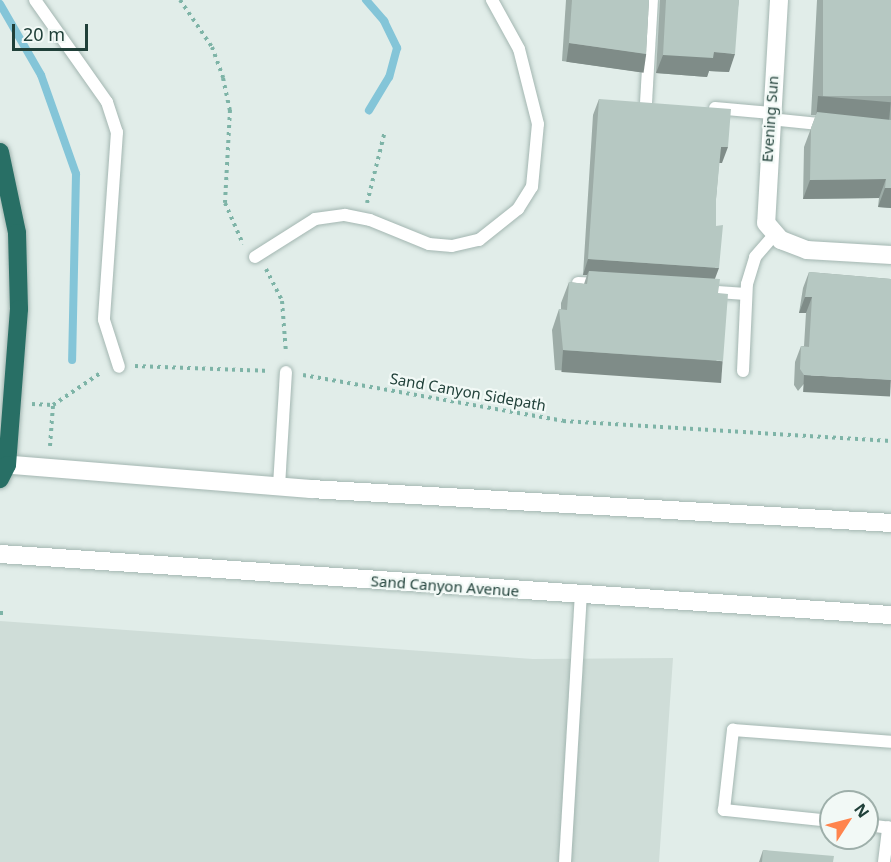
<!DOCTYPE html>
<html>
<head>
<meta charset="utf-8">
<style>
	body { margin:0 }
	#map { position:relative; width:891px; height:862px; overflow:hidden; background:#e1ede9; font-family:"Noto Sans",sans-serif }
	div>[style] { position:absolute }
	.built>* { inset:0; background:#cfddd8 }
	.stream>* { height:8px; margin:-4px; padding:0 4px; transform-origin:4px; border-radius:4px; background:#84c5d8 }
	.path>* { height:4px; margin-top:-2px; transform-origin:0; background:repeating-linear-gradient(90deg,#7eb4a7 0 3px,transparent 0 7.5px) }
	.roads { filter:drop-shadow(0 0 2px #a3b6b1) drop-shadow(0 0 2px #a3b6b1) }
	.lane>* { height:12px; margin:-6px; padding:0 6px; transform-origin:6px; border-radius:6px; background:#fff }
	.street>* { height:18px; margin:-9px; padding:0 9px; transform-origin:9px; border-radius:9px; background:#fff }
	.secondary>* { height:18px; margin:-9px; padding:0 9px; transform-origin:9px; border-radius:9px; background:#fff }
	.highway>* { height:18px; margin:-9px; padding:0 9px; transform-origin:9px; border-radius:9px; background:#286f65 }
	.wall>* { inset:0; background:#9daca7 }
	.shaded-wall>* { inset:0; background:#7f8c88; transform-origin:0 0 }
	.building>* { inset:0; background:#b6c8c2; transform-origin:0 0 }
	span { translate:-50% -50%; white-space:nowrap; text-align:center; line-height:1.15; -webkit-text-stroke:4.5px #f2f9f6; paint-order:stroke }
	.street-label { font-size:15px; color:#204039 }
	.north { position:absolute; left:819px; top:790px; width:60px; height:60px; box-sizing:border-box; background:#f2f9f6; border:2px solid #9eafaa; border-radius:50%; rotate:54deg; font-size:16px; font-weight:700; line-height:24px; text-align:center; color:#204039 }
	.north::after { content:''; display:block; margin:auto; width:21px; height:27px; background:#ff844d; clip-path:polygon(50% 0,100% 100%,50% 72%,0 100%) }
	.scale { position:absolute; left:12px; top:24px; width:76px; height:27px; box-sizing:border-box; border:3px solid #204039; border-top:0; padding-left:8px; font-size:18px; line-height:21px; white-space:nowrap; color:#204039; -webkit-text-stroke:4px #f2f9f6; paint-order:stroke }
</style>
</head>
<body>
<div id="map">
	<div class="built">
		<div style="clip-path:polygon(0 621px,533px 659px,673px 658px,659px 862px,0 862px)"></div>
	</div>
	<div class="stream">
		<div style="left:366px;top:0;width:28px;rotate:49deg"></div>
		<div style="left:384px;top:21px;width:30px;rotate:64deg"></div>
		<div style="left:397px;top:48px;width:30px;rotate:105deg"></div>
		<div style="left:389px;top:77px;width:39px;rotate:121deg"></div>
		<div style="left:0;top:4px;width:82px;rotate:60deg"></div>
		<div style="left:41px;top:75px;width:105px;rotate:70.5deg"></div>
		<div style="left:76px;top:174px;width:186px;rotate:91.2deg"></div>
	</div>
	<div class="path">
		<div style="left:180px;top:0;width:57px;rotate:55.8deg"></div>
		<div style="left:212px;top:47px;width:33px;rotate:70deg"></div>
		<div style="left:223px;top:78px;width:33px;rotate:78deg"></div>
		<div style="left:230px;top:110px;width:93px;rotate:93.1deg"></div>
		<div style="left:225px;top:203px;width:45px;rotate:66.3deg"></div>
		<div style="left:367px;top:203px;width:74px;rotate:-76deg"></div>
		<div style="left:266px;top:269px;width:36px;rotate:63deg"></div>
		<div style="left:282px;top:301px;width:52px;rotate:85.6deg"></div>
		<div style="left:135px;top:366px;width:134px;rotate:2.1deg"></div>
		<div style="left:303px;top:375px;width:264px;rotate:10deg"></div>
		<div style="left:563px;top:421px;width:329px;rotate:3.5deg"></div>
		<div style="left:32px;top:404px;width:21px;rotate:3deg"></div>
		<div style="left:53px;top:405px;width:59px;rotate:-34deg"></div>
		<div style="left:50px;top:446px;width:41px;rotate:-85.8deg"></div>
		<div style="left:0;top:613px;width:6px"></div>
	</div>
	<div class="roads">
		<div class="lane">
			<div style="left:35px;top:0;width:125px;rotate:54.8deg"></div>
			<div style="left:107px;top:102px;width:32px;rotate:72deg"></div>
			<div style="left:117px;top:132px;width:188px;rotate:94deg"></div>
			<div style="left:104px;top:320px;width:49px;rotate:72.3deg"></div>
			<div style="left:646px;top:103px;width:103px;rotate:-86.7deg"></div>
			<div style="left:715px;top:108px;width:56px;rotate:5.1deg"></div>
			<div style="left:770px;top:119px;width:59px;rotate:5.8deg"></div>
			<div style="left:255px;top:257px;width:71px;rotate:-32.3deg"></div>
			<div style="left:315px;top:219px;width:30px;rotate:-8deg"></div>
			<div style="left:345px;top:215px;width:25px;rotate:11deg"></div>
			<div style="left:370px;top:220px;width:64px;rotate:22.1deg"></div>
			<div style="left:429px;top:244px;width:23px;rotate:5deg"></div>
			<div style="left:452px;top:246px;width:28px;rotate:-13deg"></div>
			<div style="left:479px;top:240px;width:50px;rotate:-38.5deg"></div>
			<div style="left:518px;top:209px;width:26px;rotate:-58deg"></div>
			<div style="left:532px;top:187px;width:63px;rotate:-84.6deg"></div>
			<div style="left:538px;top:124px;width:77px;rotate:-104.2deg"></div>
			<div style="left:519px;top:49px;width:56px;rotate:-118.9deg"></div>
			<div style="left:578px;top:283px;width:20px;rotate:3deg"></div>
			<div style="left:703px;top:291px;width:43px;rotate:4deg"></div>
			<div style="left:743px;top:371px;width:87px;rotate:-87.4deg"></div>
			<div style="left:747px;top:284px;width:28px;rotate:-73deg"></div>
			<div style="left:755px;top:257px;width:29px;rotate:-49deg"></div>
			<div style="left:279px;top:486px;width:114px;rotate:-86.5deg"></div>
			<div style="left:831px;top:821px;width:108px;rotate:-174.1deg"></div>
			<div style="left:724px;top:810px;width:81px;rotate:-83.6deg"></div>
			<div style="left:733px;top:730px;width:158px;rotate:4.3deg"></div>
			<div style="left:867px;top:825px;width:24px;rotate:7deg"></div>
			<div style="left:565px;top:862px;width:266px;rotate:-86.6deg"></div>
			<div style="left:884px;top:862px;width:35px;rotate:-83deg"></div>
		</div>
		<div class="street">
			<div style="left:779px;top:0;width:223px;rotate:93.3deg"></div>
			<div style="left:766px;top:223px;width:23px;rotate:49deg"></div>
			<div style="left:781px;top:240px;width:28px;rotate:21deg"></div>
			<div style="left:807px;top:250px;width:84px;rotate:3.4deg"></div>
		</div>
		<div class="secondary">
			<div style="left:0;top:464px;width:312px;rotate:4.6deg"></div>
			<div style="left:311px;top:489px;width:581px;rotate:3.35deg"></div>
			<div style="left:0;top:554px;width:893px;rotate:3.92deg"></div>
		</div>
		<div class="highway">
			<div style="left:0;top:152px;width:83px;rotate:78.1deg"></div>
			<div style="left:17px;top:233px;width:76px;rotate:88.5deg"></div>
			<div style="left:19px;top:309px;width:156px;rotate:94.4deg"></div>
			<div style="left:7px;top:465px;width:16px;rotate:117deg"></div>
		</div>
	</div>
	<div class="wall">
		<div style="clip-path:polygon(566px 0,649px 0,646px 54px,640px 72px,562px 61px)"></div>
		<div style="clip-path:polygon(660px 0,739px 0,729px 72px,709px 71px,707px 77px,656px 73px)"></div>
		<div style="clip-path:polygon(817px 0,891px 0,891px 208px,878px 207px,879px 198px,803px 199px,804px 147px,816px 115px,811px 115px)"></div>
		<div style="clip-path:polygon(599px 99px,722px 163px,719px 163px,716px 199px,715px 279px,718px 293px,716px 382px,555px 370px,552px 330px,559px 309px,561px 309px,561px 303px,569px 282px,584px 284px,587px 275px,583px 275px,593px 115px)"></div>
		<div style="clip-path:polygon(809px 272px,891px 279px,798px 391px,794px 385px,795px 362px,801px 346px,804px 346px,806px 313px,799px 313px,803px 288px)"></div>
		<div style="clip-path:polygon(763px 850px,833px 862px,759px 862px)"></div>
	</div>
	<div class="shaded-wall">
		<div style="left:569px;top:43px;width:78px;height:19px;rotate:8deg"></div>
		<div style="clip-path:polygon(714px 52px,735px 54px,729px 72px,709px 71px,707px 77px,656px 73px,663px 55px)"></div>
		<div style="left:818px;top:96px;width:73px;height:20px;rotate:5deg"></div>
		<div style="clip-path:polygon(721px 147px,728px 147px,722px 163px,715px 163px)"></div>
		<div style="clip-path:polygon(886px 179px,879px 198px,803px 199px,810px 180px)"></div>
		<div style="clip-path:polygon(885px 188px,891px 188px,891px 208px,878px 207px)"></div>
		<div style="clip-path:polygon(588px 259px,719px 268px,713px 284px,589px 271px,587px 275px,583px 275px)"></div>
		<div style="clip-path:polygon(805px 297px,812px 297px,806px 313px,799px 313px)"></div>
		<div style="left:563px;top:350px;width:160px;height:22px;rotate:4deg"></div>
		<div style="left:804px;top:375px;width:87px;height:17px;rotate:3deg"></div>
	</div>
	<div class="building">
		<div style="clip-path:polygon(572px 0,649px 0,646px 54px,569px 43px)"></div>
		<div style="clip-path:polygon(666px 0,739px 0,735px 54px,714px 52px,713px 58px,663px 55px)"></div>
		<div style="left:823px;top:0;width:68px;height:96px"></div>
		<div style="clip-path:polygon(599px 99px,731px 109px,728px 147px,721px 147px,716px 199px,716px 226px,723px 225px,719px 268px,588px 259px)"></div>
		<div style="clip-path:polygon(817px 112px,891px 120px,891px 188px,885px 188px,886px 179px,810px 180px,811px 128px)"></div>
		<div style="clip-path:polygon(589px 271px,720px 279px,718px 293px,728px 294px,723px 361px,563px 350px,559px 309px,567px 310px,569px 282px,587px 284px)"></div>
		<div style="clip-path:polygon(809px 272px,891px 279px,891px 380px,804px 375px,800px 369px,801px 346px,809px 347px,812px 297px,805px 297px)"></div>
		<div style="clip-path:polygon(763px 850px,834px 856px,833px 862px,762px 862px)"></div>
	</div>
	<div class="street-label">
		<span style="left:770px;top:119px;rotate:-86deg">Evening Sun</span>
		<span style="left:468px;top:392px;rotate:10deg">Sand Canyon Sidepath</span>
		<span style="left:445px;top:586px;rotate:4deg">Sand Canyon Avenue</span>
	</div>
	<div class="north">N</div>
	<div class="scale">20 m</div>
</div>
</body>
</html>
